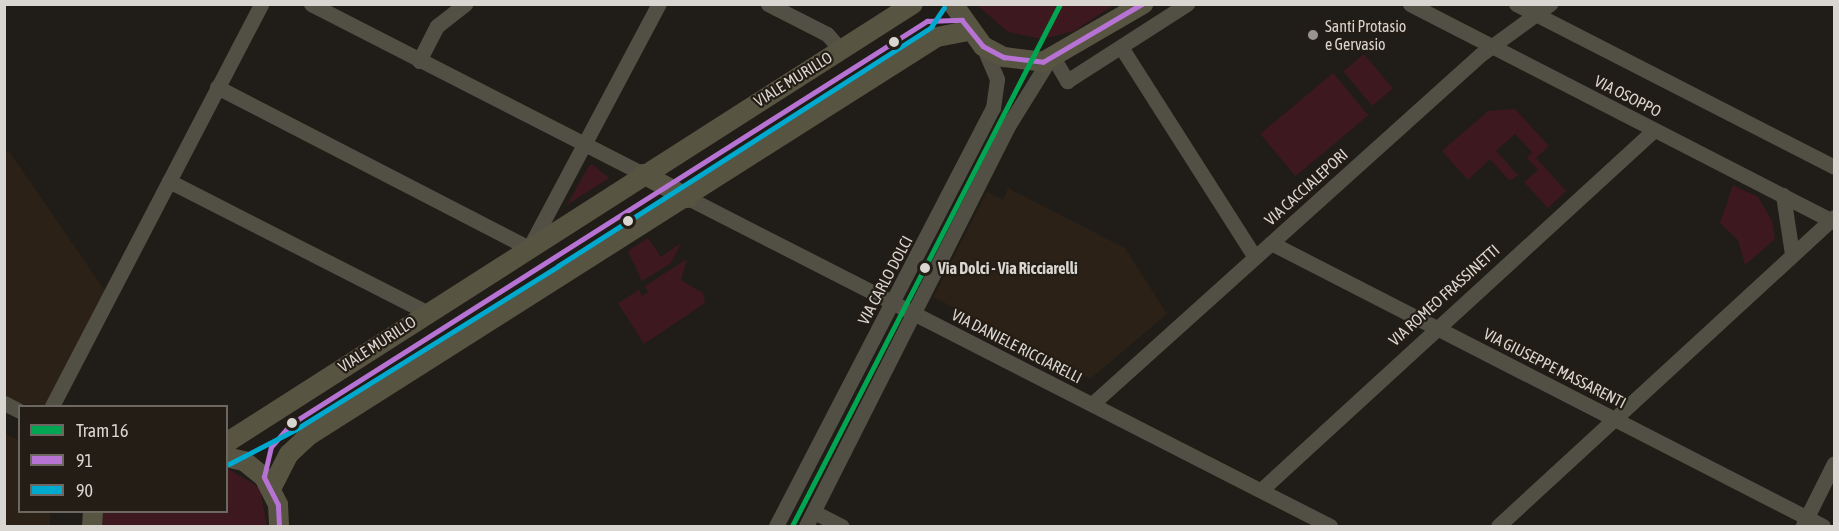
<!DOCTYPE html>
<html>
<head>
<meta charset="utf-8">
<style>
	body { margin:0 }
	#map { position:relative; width:1839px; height:531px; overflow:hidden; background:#201c18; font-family:"Asap Condensed",sans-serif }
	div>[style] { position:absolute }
	.built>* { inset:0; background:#2b2116 }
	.green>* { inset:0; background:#3d191f; transform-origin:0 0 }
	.minor>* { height:15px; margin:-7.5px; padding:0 7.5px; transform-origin:7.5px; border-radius:7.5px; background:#525044 }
	.major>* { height:20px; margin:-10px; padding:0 10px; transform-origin:10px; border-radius:10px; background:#575442 }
	.bus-1>* { height:4.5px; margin:-2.25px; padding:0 2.25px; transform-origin:2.25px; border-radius:2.25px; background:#b673d3 }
	.bus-2>* { height:4.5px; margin:-2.25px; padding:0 2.25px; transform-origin:2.25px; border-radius:2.25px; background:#00a9ce }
	.tram-1>* { height:4.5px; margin:-2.25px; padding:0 2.25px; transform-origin:2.25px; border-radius:2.25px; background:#00a651 }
	.dots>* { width:16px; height:16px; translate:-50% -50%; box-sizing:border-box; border:3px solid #231d15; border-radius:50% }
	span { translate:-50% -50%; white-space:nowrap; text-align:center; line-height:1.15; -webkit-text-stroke:4.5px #231d15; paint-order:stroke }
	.poi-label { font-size:16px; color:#d9d5d0 }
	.left { translate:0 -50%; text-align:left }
	.street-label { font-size:16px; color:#d9d5d0 }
	.stop-label { font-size:16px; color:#d9d5d0; font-weight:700 }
	.frame { position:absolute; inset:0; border:6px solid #d9d5d0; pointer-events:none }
	.legend { position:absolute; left:18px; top:405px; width:210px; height:108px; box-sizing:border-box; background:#231d15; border:2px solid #6c6760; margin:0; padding:8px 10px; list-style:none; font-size:18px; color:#d9d5d0 }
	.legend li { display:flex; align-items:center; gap:12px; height:30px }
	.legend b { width:30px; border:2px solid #6c6760 }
</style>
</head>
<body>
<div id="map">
	<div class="built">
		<div style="clip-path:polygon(9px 151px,108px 295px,51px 406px,5px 402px,4px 153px)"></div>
		<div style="clip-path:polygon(1008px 188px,1125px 248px,1167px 314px,1090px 379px,933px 297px,987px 192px,1003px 200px)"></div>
		<div style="clip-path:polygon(4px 433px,19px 440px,20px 512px,50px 512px,50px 526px,5px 526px)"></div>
	</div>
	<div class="green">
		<div style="clip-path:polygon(977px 5px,1114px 5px,1074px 31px,1042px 39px,1008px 32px)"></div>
		<div style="left:1364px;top:54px;width:45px;height:27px;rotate:50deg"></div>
		<div style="left:1333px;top:73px;width:55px;height:95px;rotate:50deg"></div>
		<div style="clip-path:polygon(1515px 109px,1549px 146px,1536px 158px,1566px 191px,1548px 208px,1524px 182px,1538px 170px,1527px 158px,1532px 152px,1515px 134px,1496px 151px,1518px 175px,1510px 181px,1490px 159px,1468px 180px,1442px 151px,1488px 111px)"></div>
		<div style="clip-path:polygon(592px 164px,609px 178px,567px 205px,588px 167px)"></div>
		<div style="clip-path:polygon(1733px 185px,1758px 197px,1772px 221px,1775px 239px,1745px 265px,1738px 240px,1720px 223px)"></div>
		<div style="clip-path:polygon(648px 238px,661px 257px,681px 243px,671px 263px,642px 281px,628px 251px)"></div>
		<div style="clip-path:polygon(687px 259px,681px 280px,703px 293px,705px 303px,644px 344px,618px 303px,639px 290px,642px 296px,648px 292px,645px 286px)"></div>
		<div style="clip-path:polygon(227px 468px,260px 488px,267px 526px,100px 526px,103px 512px,226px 512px)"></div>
	</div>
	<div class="minor">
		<div style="left:311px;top:4px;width:373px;rotate:27.1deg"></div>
		<div style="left:768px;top:4px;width:66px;rotate:27deg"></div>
		<div style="left:827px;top:34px;width:21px;rotate:49deg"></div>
		<div style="left:1410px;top:4px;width:477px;rotate:27.2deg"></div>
		<div style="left:1516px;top:4px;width:357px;rotate:27.1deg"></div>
		<div style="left:1121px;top:47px;width:249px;rotate:57.5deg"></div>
		<div style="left:1054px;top:59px;width:26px;rotate:59deg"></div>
		<div style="left:1067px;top:81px;width:143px;rotate:-32.7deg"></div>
		<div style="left:419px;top:61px;width:39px;rotate:-63deg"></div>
		<div style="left:437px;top:26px;width:36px;rotate:-38deg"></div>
		<div style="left:217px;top:87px;width:351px;rotate:27.3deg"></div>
		<div style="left:529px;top:248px;width:276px;rotate:-62deg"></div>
		<div style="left:169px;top:181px;width:288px;rotate:27deg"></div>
		<div style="left:1783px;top:195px;width:60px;rotate:81.3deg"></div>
		<div style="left:688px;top:198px;width:721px;rotate:27.06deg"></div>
		<div style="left:1271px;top:243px;width:620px;rotate:27.14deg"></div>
		<div style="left:4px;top:403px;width:18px;rotate:27deg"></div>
		<div style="left:1092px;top:404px;width:522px;rotate:-41.97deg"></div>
		<div style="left:1480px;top:55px;width:87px;rotate:-36.1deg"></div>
		<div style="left:52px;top:406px;width:453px;rotate:-62.5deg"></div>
		<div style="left:1261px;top:490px;width:533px;rotate:-42.49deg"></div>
		<div style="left:814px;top:512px;width:31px;rotate:27deg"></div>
		<div style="left:1803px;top:525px;width:69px;rotate:-63.4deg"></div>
		<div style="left:776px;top:526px;width:471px;rotate:-62.6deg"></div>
		<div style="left:993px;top:108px;width:29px;rotate:-82deg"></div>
		<div style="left:997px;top:79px;width:36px;rotate:-113deg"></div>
		<div style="left:806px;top:526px;width:448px;rotate:-63.2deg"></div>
		<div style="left:1008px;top:126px;width:78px;rotate:-58.2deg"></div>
		<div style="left:1498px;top:526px;width:456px;rotate:-42.6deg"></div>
	</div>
	<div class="major">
		<div style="left:953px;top:4px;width:52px;rotate:54.5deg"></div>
		<div style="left:983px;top:46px;width:24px;rotate:28deg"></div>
		<div style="left:1004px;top:57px;width:39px;rotate:7deg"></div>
		<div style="left:1043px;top:62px;width:116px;rotate:-30.1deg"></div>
		<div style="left:643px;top:174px;width:51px;rotate:28.1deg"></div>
		<div style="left:226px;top:443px;width:815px;rotate:-32.58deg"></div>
		<div style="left:226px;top:457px;width:18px;rotate:13deg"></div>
		<div style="left:244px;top:461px;width:26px;rotate:39deg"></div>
		<div style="left:264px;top:477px;width:31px;rotate:63deg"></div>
		<div style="left:278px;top:505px;width:21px;rotate:87deg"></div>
		<div style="left:272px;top:487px;width:37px;rotate:-63deg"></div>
		<div style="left:289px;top:454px;width:26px;rotate:-43deg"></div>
		<div style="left:308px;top:436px;width:745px;rotate:-32.39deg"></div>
		<div style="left:937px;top:37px;width:32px;rotate:-11deg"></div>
		<div style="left:92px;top:526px;width:14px;rotate:-86deg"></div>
	</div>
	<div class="bus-1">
		<div style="left:279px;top:526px;width:21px;rotate:-93deg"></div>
		<div style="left:278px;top:505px;width:31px;rotate:-117deg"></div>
		<div style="left:264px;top:477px;width:31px;rotate:-77deg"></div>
		<div style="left:271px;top:447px;width:30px;rotate:-49deg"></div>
		<div style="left:291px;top:424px;width:753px;rotate:-32.36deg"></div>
		<div style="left:927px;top:21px;width:35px;rotate:-2deg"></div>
		<div style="left:962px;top:20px;width:33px;rotate:51deg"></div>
		<div style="left:983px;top:46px;width:24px;rotate:28deg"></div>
		<div style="left:1004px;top:57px;width:39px;rotate:7deg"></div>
		<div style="left:1043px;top:62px;width:115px;rotate:-30.4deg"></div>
	</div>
	<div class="bus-2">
		<div style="left:229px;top:464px;width:74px;rotate:-27.3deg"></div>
		<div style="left:295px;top:430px;width:310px;rotate:-31.9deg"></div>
		<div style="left:558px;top:266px;width:443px;rotate:-32.6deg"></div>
		<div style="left:931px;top:27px;width:23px;rotate:-56deg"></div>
	</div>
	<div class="tram-1">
		<div style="left:792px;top:526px;width:587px;rotate:-62.82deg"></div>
	</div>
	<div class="dots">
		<div style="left:1313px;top:35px;background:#989490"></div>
		<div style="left:894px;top:42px;background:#d9d5d0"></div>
		<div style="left:628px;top:221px;background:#d9d5d0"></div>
		<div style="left:925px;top:268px;background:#d9d5d0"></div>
		<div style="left:292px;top:423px;background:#d9d5d0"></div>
	</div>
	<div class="poi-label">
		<span class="left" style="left:1325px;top:35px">Santi Protasio<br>e Gervasio</span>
	</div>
	<div class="street-label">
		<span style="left:793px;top:79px;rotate:-32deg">VIALE MURILLO</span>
		<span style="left:1628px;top:96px;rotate:27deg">VIA OSOPPO</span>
		<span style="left:1306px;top:187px;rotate:-42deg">VIA CACCIALEPORI</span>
		<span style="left:885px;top:280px;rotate:-62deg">VIA CARLO DOLCI</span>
		<span style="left:1444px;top:295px;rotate:-42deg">VIA ROMEO FRASSINETTI</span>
		<span style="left:377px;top:344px;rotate:-33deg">VIALE MURILLO</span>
		<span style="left:1017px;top:346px;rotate:27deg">VIA DANIELE RICCIARELLI</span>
		<span style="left:1555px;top:368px;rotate:27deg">VIA GIUSEPPE MASSARENTI</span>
	</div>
	<div class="stop-label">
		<span class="left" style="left:938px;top:268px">Via Dolci - Via Ricciarelli</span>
	</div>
	<div class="frame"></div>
	<ul class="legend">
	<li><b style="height:8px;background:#00a651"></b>Tram 16</li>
	<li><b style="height:8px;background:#b673d3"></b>91</li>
	<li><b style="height:8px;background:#00a9ce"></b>90</li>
	</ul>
</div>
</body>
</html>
